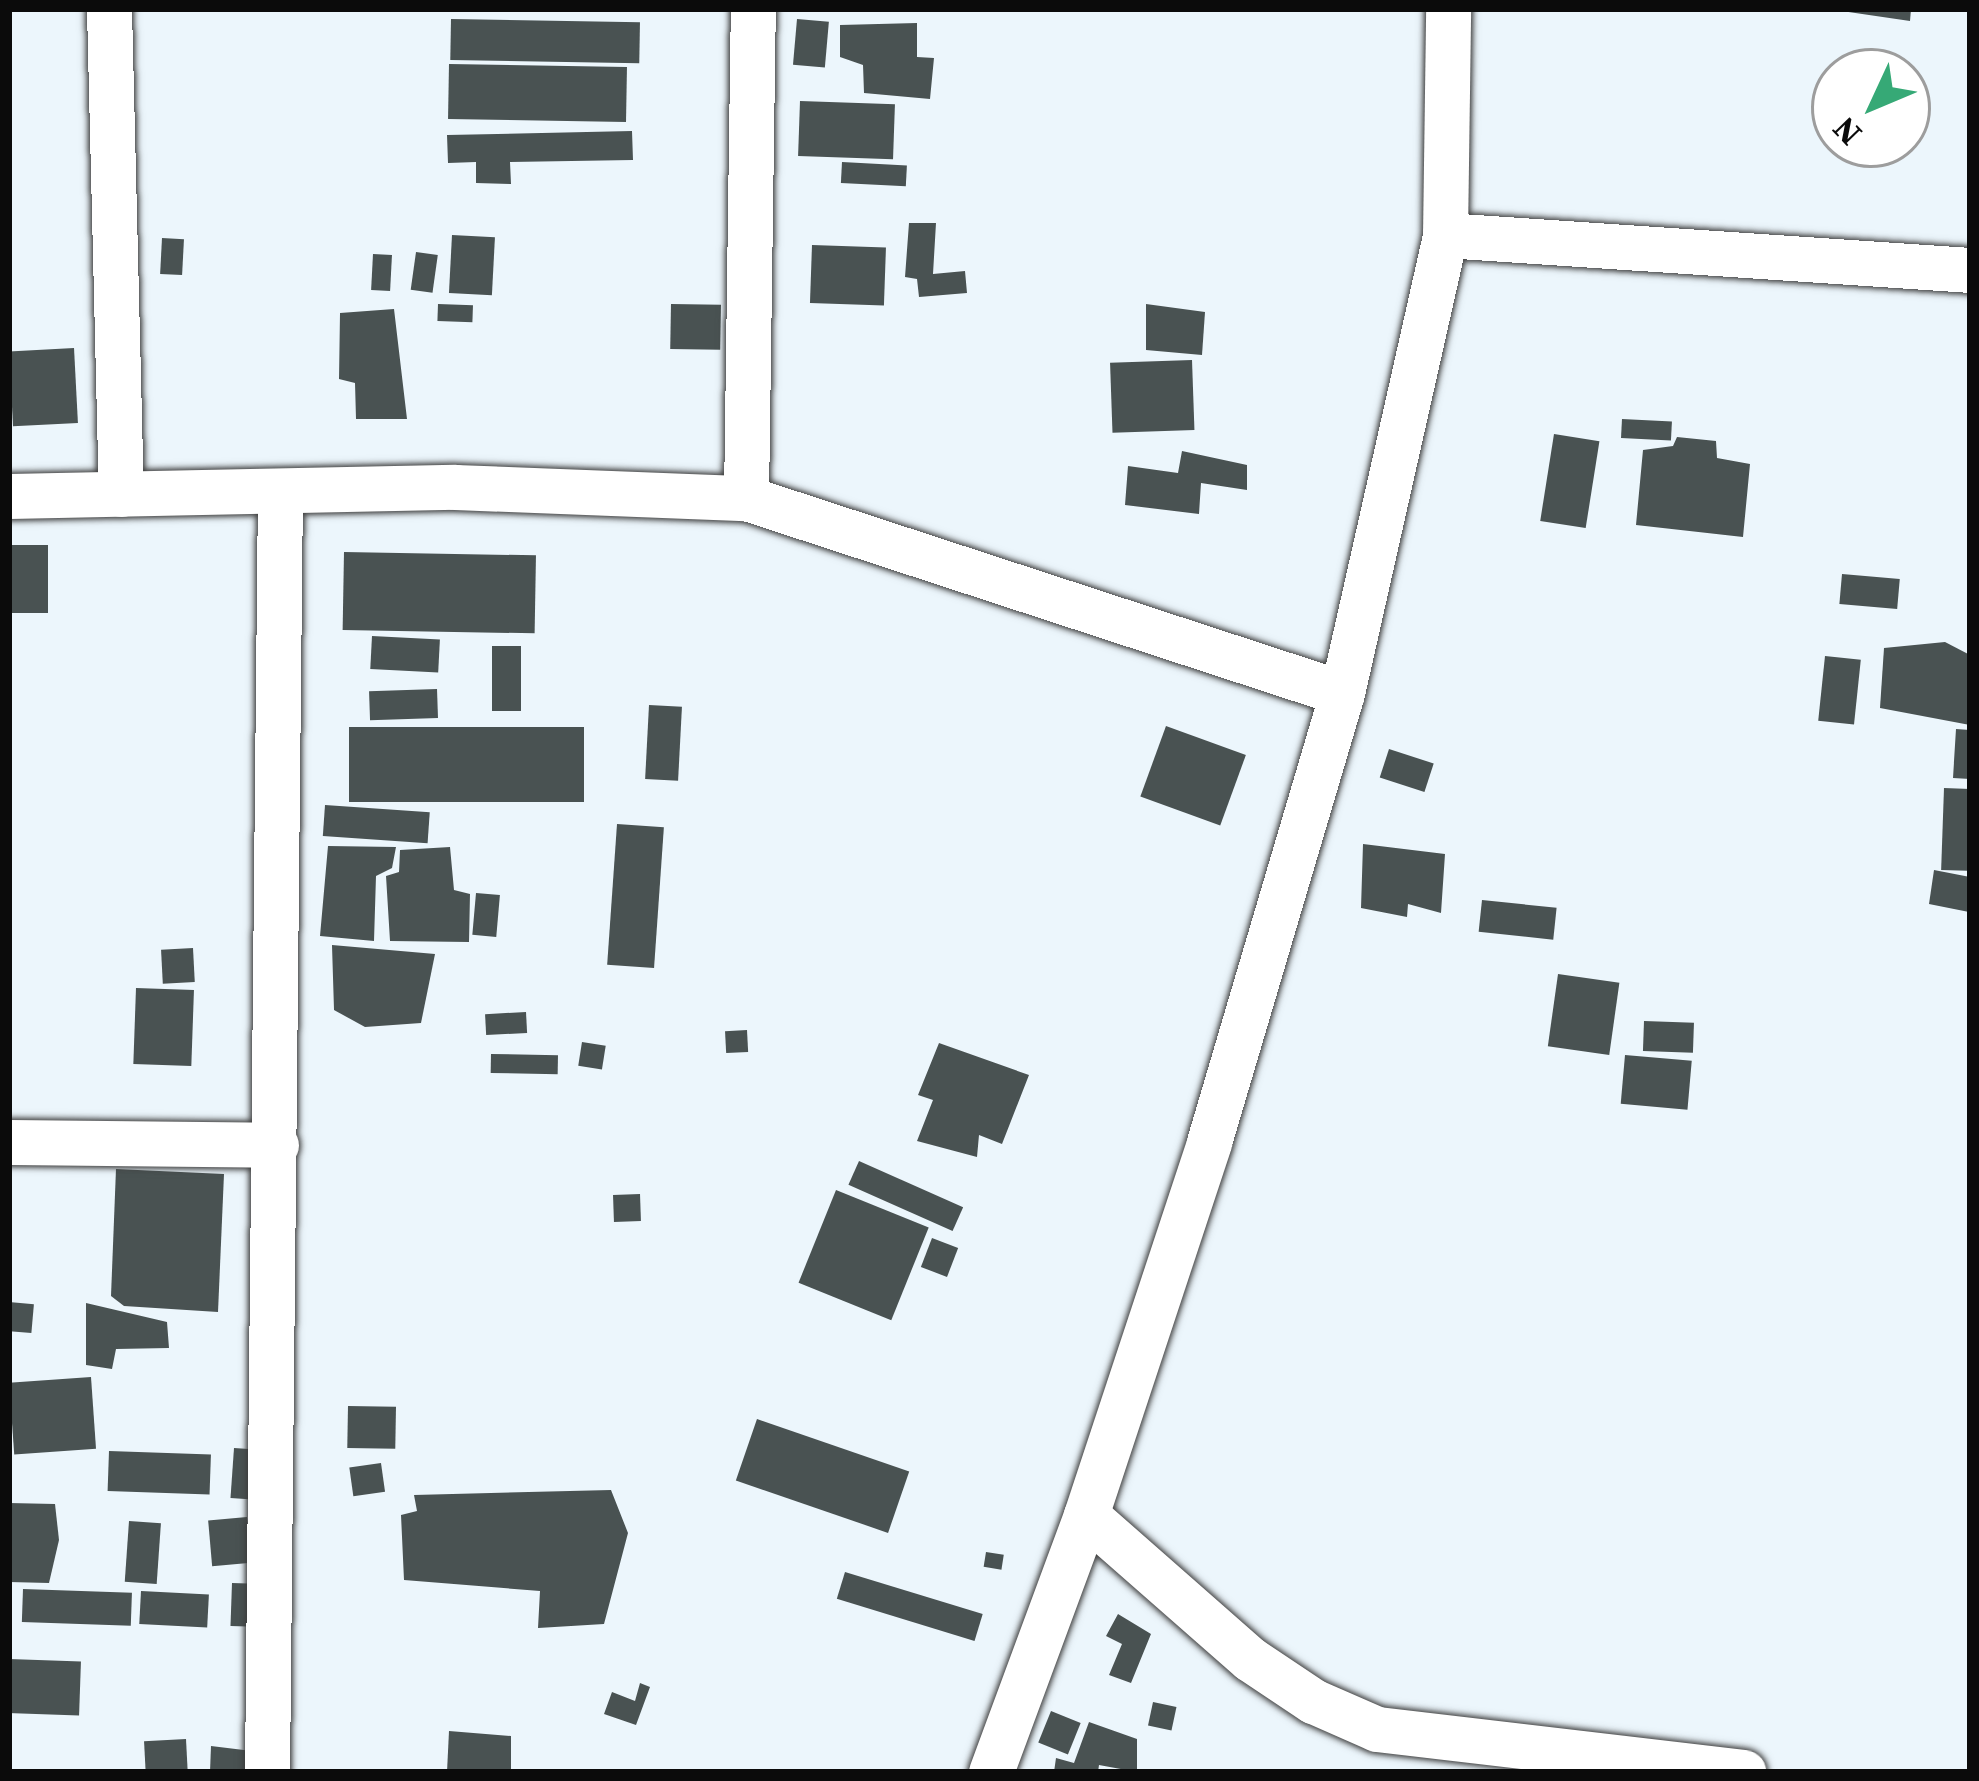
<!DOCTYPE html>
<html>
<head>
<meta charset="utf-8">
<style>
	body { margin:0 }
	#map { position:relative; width:1979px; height:1781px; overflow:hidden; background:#ecf6fc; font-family:"Source Serif 4",serif }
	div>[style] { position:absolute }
	.building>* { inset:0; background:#495252; transform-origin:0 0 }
	.roads { filter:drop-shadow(0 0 3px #3e3e3e) drop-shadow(0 0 3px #3e3e3e) }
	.street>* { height:45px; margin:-22.5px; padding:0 22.5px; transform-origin:22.5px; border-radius:22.5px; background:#fff }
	span { translate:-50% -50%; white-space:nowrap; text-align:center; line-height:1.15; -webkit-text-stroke:12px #fff; paint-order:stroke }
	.frame { position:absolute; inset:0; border:12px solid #0b0b0b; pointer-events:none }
	.north { position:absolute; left:1811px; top:48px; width:120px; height:120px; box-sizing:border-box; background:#fff; border:3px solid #9d9d9d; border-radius:50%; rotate:226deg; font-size:33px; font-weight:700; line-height:48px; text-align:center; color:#0b0b0b }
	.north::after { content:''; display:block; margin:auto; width:42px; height:54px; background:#36a976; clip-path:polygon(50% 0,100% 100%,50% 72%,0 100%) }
</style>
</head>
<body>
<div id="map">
	<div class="building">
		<div style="clip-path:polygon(1828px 9px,1911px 9px,1910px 21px)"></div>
		<div style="left:451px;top:19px;width:189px;height:41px;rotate:1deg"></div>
		<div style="left:797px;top:19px;width:32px;height:46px;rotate:5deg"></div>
		<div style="clip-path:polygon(917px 23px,917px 57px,934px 58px,930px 99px,864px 93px,863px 65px,840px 57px,840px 25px)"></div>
		<div style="left:449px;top:64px;width:178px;height:55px;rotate:1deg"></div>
		<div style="left:800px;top:101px;width:95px;height:55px;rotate:2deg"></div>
		<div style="clip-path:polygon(632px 131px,633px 160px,510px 162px,511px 184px,476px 183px,476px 162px,448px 163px,447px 135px)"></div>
		<div style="left:842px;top:162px;width:65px;height:21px;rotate:3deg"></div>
		<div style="clip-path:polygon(909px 223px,936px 223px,933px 274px,965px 271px,967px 293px,919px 297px,917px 279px,905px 277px)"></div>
		<div style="left:452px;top:235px;width:43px;height:58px;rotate:3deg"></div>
		<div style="left:162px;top:238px;width:22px;height:36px;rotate:3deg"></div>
		<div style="left:812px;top:245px;width:74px;height:58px;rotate:2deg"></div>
		<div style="left:416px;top:252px;width:22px;height:38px;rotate:8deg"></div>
		<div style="left:373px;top:254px;width:19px;height:36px;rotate:3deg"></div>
		<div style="left:438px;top:304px;width:35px;height:17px;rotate:2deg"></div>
		<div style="left:671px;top:304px;width:50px;height:45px;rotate:1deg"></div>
		<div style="clip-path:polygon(1146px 304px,1205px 312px,1202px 355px,1146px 350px)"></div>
		<div style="clip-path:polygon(394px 309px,407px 419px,356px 419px,355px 383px,339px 379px,340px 313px)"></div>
		<div style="left:74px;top:348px;width:75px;height:65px;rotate:87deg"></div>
		<div style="left:1192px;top:360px;width:70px;height:82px;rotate:88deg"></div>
		<div style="left:1622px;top:419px;width:50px;height:19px;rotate:3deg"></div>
		<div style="left:1554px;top:434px;width:46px;height:88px;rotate:9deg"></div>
		<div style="clip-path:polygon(1677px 437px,1716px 441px,1717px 458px,1750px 464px,1743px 537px,1636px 525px,1643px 450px,1673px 446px)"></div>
		<div style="clip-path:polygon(1182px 451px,1247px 465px,1247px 490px,1201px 483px,1199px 514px,1125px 505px,1128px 466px,1178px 473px)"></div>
		<div style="left:9px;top:545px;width:39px;height:68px"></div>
		<div style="left:344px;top:552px;width:192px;height:78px;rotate:1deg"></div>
		<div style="left:1842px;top:574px;width:58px;height:30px;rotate:5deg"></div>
		<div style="left:372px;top:636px;width:68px;height:33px;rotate:3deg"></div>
		<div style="clip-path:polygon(1945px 642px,1970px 655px,1970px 725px,1880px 708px,1884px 648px)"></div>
		<div style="left:521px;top:646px;width:65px;height:29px;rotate:90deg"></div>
		<div style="left:1825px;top:656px;width:36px;height:65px;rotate:6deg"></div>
		<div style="left:437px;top:689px;width:29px;height:68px;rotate:88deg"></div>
		<div style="left:649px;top:705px;width:33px;height:74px;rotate:3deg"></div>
		<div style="left:1166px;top:726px;width:85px;height:75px;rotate:20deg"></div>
		<div style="left:349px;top:727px;width:235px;height:75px"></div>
		<div style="clip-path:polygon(1956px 729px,1970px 730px,1970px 779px,1953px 778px)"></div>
		<div style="left:1389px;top:749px;width:47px;height:30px;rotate:18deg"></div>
		<div style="left:1944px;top:788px;width:26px;height:82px;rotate:2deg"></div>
		<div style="left:325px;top:805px;width:105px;height:31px;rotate:4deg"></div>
		<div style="left:617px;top:824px;width:47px;height:141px;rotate:4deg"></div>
		<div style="clip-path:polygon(1363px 844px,1445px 854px,1441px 913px,1408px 904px,1407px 917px,1361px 908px)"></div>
		<div style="clip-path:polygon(328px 846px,396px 847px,392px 868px,376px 876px,374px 941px,320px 936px)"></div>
		<div style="clip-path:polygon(450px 847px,454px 890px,470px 894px,469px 942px,390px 941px,386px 876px,399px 872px,400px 850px)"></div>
		<div style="clip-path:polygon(1934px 870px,1970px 877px,1969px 912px,1929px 904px)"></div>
		<div style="left:476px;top:893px;width:24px;height:42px;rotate:5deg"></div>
		<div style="left:1482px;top:900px;width:75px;height:32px;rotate:6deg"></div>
		<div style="clip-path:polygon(332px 945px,435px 954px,421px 1023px,365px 1027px,334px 1010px)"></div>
		<div style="left:193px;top:948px;width:34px;height:32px;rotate:87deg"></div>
		<div style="left:1558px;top:974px;width:62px;height:73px;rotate:8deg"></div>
		<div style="left:136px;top:988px;width:58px;height:76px;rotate:2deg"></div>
		<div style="left:526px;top:1012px;width:21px;height:41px;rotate:87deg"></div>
		<div style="left:1644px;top:1021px;width:50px;height:30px;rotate:2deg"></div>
		<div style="left:747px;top:1030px;width:22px;height:22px;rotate:87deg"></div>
		<div style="left:582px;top:1042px;width:24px;height:24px;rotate:9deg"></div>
		<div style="clip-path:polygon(939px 1043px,1029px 1075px,1002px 1144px,979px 1135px,977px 1157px,917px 1141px,933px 1100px,918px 1095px)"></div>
		<div style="left:491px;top:1054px;width:67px;height:19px;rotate:1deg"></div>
		<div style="left:1625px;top:1055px;width:67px;height:49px;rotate:5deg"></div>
		<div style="left:859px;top:1161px;width:114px;height:26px;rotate:24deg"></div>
		<div style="clip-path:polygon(116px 1169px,224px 1174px,218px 1312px,124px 1306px,111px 1296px)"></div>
		<div style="left:836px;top:1190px;width:100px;height:100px;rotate:22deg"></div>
		<div style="left:640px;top:1194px;width:27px;height:27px;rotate:88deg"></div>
		<div style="left:932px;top:1238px;width:28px;height:31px;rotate:21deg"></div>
		<div style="left:9px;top:1302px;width:25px;height:29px;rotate:5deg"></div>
		<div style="clip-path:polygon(86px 1303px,167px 1322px,169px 1348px,116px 1349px,112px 1369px,86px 1365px)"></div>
		<div style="left:91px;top:1377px;width:72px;height:82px;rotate:86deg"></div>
		<div style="left:348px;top:1406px;width:48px;height:42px;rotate:1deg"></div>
		<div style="left:757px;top:1419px;width:161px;height:65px;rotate:19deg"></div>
		<div style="left:234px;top:1448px;width:26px;height:50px;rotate:4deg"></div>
		<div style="left:109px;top:1451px;width:102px;height:40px;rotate:2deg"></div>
		<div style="left:381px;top:1463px;width:29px;height:32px;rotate:82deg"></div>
		<div style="clip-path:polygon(611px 1490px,628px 1533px,604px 1624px,538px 1628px,540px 1591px,404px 1580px,401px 1515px,417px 1511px,414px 1495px)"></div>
		<div style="clip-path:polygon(9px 1503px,55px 1504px,59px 1540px,49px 1583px,9px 1582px)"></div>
		<div style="left:247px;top:1517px;width:46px;height:39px;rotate:85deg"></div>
		<div style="left:129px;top:1521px;width:32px;height:61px;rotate:4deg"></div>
		<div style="left:986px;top:1552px;width:18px;height:15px;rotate:9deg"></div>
		<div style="left:845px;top:1572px;width:144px;height:28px;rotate:17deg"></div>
		<div style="left:232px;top:1583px;width:28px;height:43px;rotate:2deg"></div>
		<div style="left:23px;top:1589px;width:109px;height:33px;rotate:2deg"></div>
		<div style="left:141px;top:1591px;width:68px;height:33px;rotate:3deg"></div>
		<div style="clip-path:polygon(1118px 1614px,1151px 1634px,1131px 1683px,1109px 1675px,1122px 1644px,1106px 1636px)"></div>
		<div style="left:9px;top:1659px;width:72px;height:54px;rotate:2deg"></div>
		<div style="clip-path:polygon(640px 1683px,650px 1687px,636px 1725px,604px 1714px,612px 1692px,635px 1701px)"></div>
		<div style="left:1153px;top:1702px;width:24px;height:24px;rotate:12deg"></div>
		<div style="left:1051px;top:1711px;width:32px;height:34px;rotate:22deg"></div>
		<div style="clip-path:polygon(1089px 1722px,1137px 1739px,1137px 1772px,1099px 1765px,1098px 1772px,1054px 1772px,1056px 1758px,1074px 1763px)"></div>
		<div style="clip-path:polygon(449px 1731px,511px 1736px,511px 1772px,447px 1772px)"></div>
		<div style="left:186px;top:1739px;width:33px;height:42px;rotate:87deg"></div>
		<div style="clip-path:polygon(211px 1746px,261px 1752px,260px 1772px,210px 1772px)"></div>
	</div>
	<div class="roads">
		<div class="street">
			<div style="left:109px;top:9px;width:485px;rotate:88.6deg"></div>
			<div style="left:1445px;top:235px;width:526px;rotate:3.81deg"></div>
			<div style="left:9px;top:496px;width:446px;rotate:-1.2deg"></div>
			<div style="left:455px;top:487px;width:291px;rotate:2.2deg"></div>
			<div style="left:746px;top:498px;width:627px;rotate:18.12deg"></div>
			<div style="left:746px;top:498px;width:489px;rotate:-89.2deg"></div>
			<div style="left:9px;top:1142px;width:267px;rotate:0.6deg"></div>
			<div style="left:1086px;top:1515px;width:218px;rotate:41.3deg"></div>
			<div style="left:1250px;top:1659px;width:76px;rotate:33.7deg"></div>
			<div style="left:1313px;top:1701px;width:70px;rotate:23.6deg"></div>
			<div style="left:1377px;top:1729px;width:369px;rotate:6.7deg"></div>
			<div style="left:267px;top:1772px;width:1281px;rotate:-89.42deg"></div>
			<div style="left:991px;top:1772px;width:274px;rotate:-69.7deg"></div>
			<div style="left:1086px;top:1515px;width:393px;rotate:-71.7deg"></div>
			<div style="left:1209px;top:1142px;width:468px;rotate:-73.5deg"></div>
			<div style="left:1342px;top:693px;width:469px;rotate:-77.3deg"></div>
			<div style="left:1445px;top:235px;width:226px;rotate:-89.2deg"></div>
		</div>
	</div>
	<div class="frame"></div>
	<div class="north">N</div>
</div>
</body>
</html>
